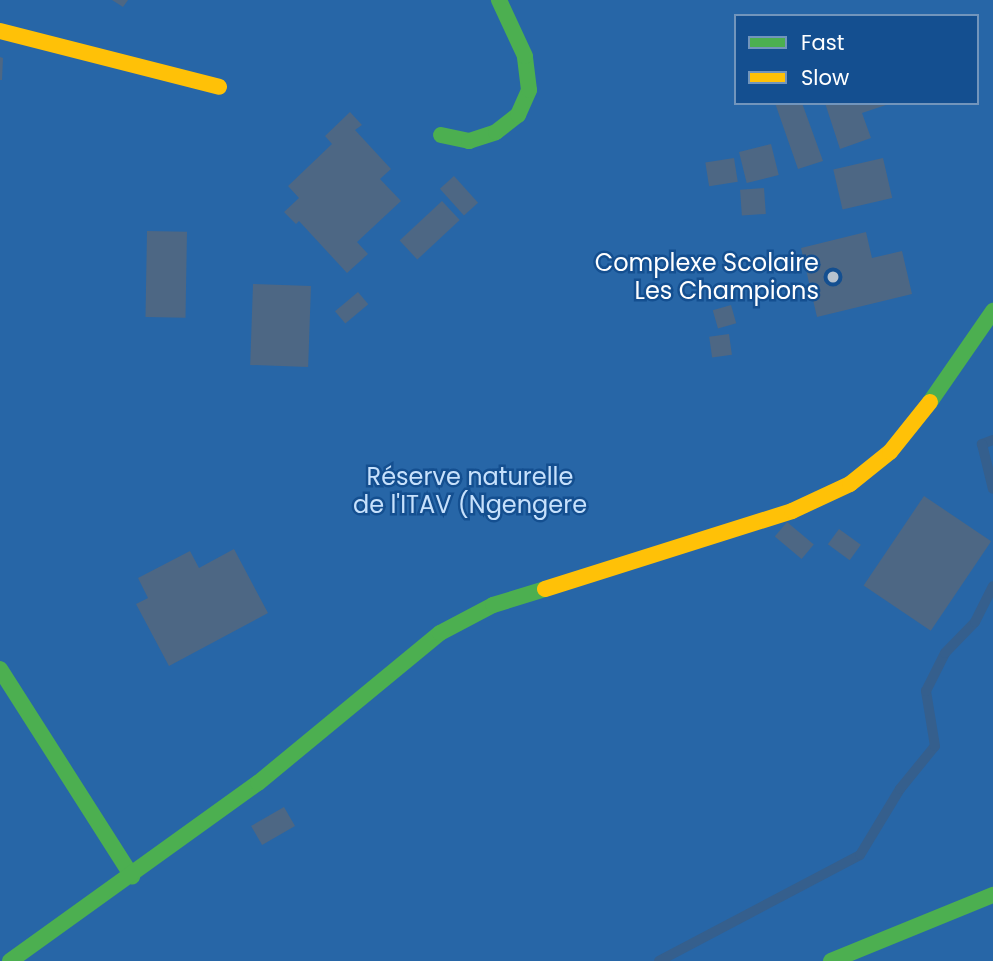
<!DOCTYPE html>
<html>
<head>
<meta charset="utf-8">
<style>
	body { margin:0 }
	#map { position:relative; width:993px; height:961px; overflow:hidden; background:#305074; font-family:Poppins,sans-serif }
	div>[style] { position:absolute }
	.green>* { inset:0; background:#2766a7 }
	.stream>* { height:10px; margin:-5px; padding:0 5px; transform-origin:5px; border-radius:5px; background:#355f8d }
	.building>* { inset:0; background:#4d6784; transform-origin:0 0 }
	.fast>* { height:16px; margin:-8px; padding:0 8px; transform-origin:8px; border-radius:8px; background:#4caf50 }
	.slow>* { height:16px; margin:-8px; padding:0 8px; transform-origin:8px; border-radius:8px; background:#ffc107 }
	.dots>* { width:19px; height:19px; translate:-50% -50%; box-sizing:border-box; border:4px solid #144f90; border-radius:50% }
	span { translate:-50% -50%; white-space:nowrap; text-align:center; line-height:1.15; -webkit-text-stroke:5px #144f90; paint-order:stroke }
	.poi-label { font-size:24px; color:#fff }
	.right { translate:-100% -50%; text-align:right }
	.park-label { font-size:24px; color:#c7e1fc }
	.legend { position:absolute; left:734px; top:14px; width:245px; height:91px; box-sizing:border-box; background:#144f90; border:2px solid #7295bc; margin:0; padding:9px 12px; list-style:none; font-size:21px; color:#fff }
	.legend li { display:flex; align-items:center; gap:14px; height:35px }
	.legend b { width:35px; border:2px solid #7295bc }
</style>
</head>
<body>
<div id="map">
	<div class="green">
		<div style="clip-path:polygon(evenodd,0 0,993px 0,993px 961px,0 961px,0 0,736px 16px,977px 16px,977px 103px,736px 103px,736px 16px)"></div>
	</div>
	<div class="stream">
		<div style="left:993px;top:440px;width:12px;rotate:160deg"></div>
		<div style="left:982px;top:444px;width:46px;rotate:76.3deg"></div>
		<div style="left:659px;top:961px;width:227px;rotate:-27.8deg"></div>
		<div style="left:860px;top:855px;width:77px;rotate:-58.8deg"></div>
		<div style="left:900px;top:789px;width:55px;rotate:-50.9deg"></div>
		<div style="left:935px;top:746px;width:56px;rotate:-99.3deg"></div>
		<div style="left:926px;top:691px;width:42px;rotate:-63.4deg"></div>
		<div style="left:945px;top:653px;width:43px;rotate:-45.9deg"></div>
		<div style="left:975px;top:622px;width:40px;rotate:-63.4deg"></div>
	</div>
	<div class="building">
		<div style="clip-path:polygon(112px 0,128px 0,123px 7px)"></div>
		<div style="clip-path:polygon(0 57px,3px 58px,2px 80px,0 80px)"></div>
		<div style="clip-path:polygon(775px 103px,802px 103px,823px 161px,798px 169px)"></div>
		<div style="clip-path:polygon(825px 103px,889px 103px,889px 104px,862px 113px,871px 138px,840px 149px)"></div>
		<div style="clip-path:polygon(350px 112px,362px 125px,355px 130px,391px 169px,380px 179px,401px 201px,357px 242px,368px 254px,347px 273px,299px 221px,296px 224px,284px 212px,299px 198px,288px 186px,332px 144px,325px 136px)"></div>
		<div style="left:771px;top:144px;width:32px;height:33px;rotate:76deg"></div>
		<div style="left:734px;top:158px;width:24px;height:29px;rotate:81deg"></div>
		<div style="left:883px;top:158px;width:41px;height:51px;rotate:77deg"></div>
		<div style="left:454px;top:176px;width:36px;height:19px;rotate:48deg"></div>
		<div style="left:764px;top:188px;width:26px;height:24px;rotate:86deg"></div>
		<div style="left:442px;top:201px;width:26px;height:58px;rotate:47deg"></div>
		<div style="left:147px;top:231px;width:40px;height:86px;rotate:1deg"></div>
		<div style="clip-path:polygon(866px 232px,872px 258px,902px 251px,912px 294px,817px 317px,801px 248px)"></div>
		<div style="left:253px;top:284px;width:58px;height:81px;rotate:2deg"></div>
		<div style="left:358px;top:292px;width:16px;height:30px;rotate:50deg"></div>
		<div style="left:731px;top:305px;width:19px;height:19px;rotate:74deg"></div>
		<div style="left:729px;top:334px;width:21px;height:20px;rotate:82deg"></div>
		<div style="left:924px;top:496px;width:81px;height:108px;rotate:34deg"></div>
		<div style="left:787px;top:522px;width:35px;height:19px;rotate:40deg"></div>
		<div style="left:839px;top:529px;width:27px;height:19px;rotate:36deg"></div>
		<div style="clip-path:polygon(234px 549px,268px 613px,169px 666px,136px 604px,148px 598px,138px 578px,190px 551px,199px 568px)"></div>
		<div style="left:284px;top:807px;width:22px;height:38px;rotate:60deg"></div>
	</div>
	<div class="fast">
		<div style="left:441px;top:135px;width:29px;rotate:12deg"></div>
		<div style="left:469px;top:141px;width:28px;rotate:-18deg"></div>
		<div style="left:496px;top:132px;width:28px;rotate:-38deg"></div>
		<div style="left:518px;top:115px;width:27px;rotate:-66deg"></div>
		<div style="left:529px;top:90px;width:34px;rotate:-97deg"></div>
		<div style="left:525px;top:56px;width:62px;rotate:-114.9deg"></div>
		<div style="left:930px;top:402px;width:111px;rotate:-55.3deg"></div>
		<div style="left:0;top:669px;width:246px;rotate:57.5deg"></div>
		<div style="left:10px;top:961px;width:305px;rotate:-35.7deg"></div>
		<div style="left:258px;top:783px;width:236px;rotate:-39.5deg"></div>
		<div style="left:440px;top:633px;width:60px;rotate:-27.8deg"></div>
		<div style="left:493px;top:605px;width:54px;rotate:-17.1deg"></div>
		<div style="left:831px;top:961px;width:175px;rotate:-22.2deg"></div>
	</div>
	<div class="slow">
		<div style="left:0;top:31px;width:226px;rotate:14.3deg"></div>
		<div style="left:545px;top:589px;width:259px;rotate:-17.5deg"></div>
		<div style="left:792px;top:511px;width:64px;rotate:-25deg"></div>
		<div style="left:850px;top:484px;width:51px;rotate:-38.7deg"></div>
		<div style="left:890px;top:452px;width:64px;rotate:-51.3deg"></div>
	</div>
	<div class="dots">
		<div style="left:833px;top:277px;background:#b7c2ce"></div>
	</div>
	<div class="poi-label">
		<span class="right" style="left:819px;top:277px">Complexe Scolaire<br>Les Champions</span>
	</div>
	<div class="park-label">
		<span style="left:470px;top:491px">Réserve naturelle<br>de l'ITAV (Ngengere</span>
	</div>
	<ul class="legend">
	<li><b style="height:9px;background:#4caf50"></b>Fast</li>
	<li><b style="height:9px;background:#ffc107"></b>Slow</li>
	</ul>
</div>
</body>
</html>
